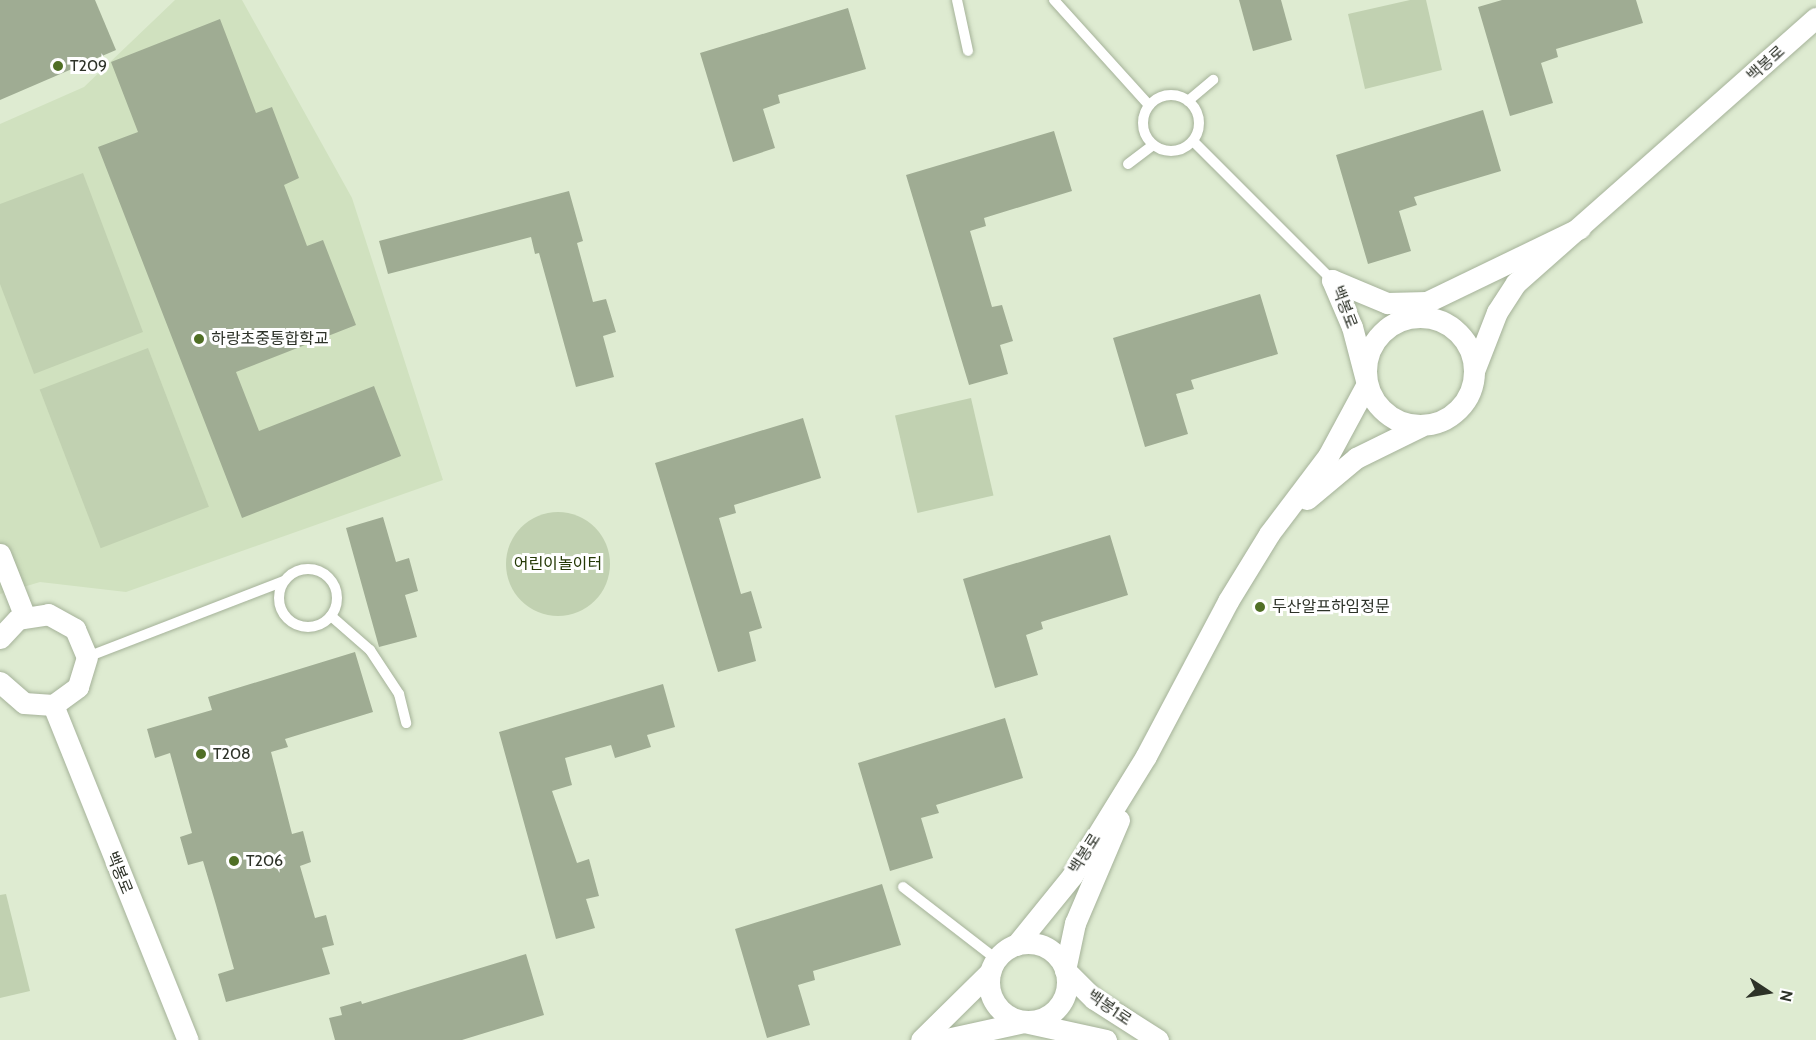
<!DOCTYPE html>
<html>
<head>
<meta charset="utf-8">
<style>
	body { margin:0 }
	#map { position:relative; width:1816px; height:1040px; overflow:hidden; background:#deebd1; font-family:Cabin,"Noto Sans KR",sans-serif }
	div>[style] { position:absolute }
	.built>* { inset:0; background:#d0e1bf }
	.green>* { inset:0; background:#c1d1b1; transform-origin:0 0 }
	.round { border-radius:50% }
	.building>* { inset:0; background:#9fac93 }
	.roads { filter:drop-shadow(0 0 2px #a5b299) drop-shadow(0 0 2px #a5b299) }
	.service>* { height:10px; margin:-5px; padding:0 5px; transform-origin:5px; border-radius:5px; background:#fff }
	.service>.ring { margin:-5px; padding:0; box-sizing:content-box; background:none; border:10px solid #fff; border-radius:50% }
	.minor>* { height:21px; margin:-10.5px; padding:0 10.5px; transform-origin:10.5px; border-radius:10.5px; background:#fff }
	.minor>.ring { margin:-10.5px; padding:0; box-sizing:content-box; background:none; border:21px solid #fff; border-radius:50% }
	.dots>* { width:16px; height:16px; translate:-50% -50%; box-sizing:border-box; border:3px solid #fff; border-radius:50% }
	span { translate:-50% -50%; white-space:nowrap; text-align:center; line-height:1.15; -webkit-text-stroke:6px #fff; paint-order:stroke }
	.street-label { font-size:16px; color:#2d3228 }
	.poi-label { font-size:16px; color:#2d3228 }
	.left { translate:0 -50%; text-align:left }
	.park-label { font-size:16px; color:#253906 }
	.north { position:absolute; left:1738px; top:962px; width:60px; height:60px; -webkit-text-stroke:4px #fff; paint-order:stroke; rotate:102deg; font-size:16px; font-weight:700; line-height:24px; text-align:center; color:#2d3228 }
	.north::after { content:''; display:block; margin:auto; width:21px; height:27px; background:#2d3228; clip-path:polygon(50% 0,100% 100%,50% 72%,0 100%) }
</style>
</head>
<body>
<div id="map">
	<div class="built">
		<div style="clip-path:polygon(175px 0,242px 0,352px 198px,443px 480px,126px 592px,40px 582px,0 594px,0 124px,84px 87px)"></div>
	</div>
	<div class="green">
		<div style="clip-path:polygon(1410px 0,1426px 0,1442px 70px,1365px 89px,1348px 14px)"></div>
		<div style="clip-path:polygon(83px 173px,143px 332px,34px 374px,0 284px,0 204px)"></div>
		<div style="left:148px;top:348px;width:170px;height:116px;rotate:69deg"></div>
		<div style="left:971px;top:398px;width:100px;height:78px;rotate:77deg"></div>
		<div class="round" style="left:506px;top:512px;width:104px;height:104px"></div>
		<div style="clip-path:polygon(6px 894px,30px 991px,0 998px,0 895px)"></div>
	</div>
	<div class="building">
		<div style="clip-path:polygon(0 0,95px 0,116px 50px,0 100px)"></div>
		<div style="clip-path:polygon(1239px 0,1281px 0,1292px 40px,1253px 51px)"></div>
		<div style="clip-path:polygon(1502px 0,1636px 0,1643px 23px,1556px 49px,1558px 57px,1541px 63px,1553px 103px,1510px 116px,1478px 7px)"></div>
		<div style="clip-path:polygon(848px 8px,866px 69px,778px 95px,780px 103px,763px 109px,775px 148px,733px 162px,700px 53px)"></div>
		<div style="clip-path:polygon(220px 19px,256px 113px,272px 107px,299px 178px,284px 185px,307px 246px,323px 240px,356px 325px,236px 372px,259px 431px,374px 386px,401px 456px,242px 518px,98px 147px,138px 132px,111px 62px)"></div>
		<div style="clip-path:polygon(1483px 110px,1501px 171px,1414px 197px,1417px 205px,1399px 211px,1411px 251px,1368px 264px,1336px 155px)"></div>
		<div style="clip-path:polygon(1054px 131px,1072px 191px,984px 218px,986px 226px,970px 231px,992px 307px,1002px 305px,1013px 341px,1000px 345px,1008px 374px,969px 385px,906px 175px)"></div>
		<div style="clip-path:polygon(569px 191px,583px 241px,577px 243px,593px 302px,606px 299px,616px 332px,603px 336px,614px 377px,576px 387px,539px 253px,535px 254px,531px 237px,388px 274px,379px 241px)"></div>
		<div style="clip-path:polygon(1260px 294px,1278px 354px,1191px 380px,1194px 389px,1176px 394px,1188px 434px,1145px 447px,1113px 338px)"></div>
		<div style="clip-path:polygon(803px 418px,821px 478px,734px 505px,736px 513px,719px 518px,741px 594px,751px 591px,762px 628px,749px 632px,756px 661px,718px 672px,655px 463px)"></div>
		<div style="clip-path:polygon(383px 517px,396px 562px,409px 558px,418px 591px,405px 595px,417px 637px,379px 647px,346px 528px)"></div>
		<div style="clip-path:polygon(1110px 535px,1128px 595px,1041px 622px,1043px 629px,1026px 635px,1038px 675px,995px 688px,963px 579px)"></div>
		<div style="clip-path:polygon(355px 652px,373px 712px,285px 739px,288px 747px,271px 752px,292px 834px,303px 831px,311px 862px,300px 866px,315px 918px,326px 915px,334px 945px,322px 948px,330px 974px,226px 1002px,218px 974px,234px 969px,216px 905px,203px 861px,188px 865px,180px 837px,192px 833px,170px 753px,155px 758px,147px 729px,212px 710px,208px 697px)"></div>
		<div style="clip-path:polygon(663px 684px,675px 727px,647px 735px,651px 747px,615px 758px,611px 745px,565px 758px,572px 785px,552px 791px,577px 863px,589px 859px,599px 896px,586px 899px,595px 928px,556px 939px,499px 732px)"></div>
		<div style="clip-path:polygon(1005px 718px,1023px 778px,936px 805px,939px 813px,921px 818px,933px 858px,890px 871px,858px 763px)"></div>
		<div style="clip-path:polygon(882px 884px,901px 945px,813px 971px,815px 980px,798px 985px,810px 1025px,767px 1038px,735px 929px)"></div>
		<div style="clip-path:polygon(526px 954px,544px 1015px,462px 1040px,335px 1040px,329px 1018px,342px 1015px,340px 1007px,361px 1001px,362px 1004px)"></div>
	</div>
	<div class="roads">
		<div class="service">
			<div style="left:957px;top:0;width:52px;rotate:77.8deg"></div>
			<div style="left:1054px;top:0;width:142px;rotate:47.9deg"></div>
			<div class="ring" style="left:1143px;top:95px;width:46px;height:46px"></div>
			<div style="left:1188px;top:101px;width:33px;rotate:-40deg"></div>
			<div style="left:1193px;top:141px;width:197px;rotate:45deg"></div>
			<div style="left:1128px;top:164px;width:31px;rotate:-37deg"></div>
			<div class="ring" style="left:279px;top:569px;width:48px;height:48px"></div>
			<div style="left:331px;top:616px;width:52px;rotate:41.1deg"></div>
			<div style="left:370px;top:650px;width:53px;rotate:56.6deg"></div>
			<div style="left:399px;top:694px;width:30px;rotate:76deg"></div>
			<div style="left:87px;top:657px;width:211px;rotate:-21.1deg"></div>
			<div style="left:903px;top:887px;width:118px;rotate:37.7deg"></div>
		</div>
		<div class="minor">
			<div class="ring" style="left:1366px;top:317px;width:87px;height:87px"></div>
			<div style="left:1474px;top:371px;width:63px;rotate:-68.7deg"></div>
			<div style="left:1497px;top:312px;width:35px;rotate:-57deg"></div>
			<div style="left:1516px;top:283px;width:400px;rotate:-41.5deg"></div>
			<div style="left:1307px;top:499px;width:64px;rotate:-39.9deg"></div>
			<div style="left:1356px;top:458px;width:72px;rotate:-26.2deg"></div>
			<div style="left:0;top:554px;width:68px;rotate:68.4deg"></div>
			<div style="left:0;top:638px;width:26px;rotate:-47deg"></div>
			<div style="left:18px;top:619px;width:30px;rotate:-9deg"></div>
			<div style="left:48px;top:614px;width:31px;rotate:29deg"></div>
			<div style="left:75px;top:629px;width:30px;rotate:67deg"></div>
			<div style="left:87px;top:657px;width:31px;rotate:107deg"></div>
			<div style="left:78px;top:687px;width:31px;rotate:144deg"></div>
			<div style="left:53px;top:705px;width:29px;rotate:-176deg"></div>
			<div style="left:24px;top:703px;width:32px;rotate:-139deg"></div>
			<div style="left:53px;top:705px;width:361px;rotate:68.1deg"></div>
			<div style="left:1119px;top:820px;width:112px;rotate:113.1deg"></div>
			<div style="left:1075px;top:923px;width:48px;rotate:102deg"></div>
			<div style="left:1065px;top:970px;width:41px;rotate:45deg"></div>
			<div style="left:1094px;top:999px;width:76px;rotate:32.6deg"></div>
			<div class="ring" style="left:989px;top:943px;width:57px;height:57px"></div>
			<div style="left:1016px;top:945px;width:89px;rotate:-50.9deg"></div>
			<div style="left:1072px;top:876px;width:141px;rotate:-58.3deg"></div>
			<div style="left:1146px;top:756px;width:175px;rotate:-62.1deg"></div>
			<div style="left:1228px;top:601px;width:79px;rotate:-58.5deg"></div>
			<div style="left:1269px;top:534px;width:98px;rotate:-52.9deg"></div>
			<div style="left:1328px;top:456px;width:82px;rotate:-61.6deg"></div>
			<div style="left:1367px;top:384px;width:59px;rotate:-104.7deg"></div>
			<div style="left:1352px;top:327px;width:51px;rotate:-113.1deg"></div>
			<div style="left:1332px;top:280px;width:60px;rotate:22.7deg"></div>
			<div style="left:1387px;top:303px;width:40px;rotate:-1.4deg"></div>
			<div style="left:1427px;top:302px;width:170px;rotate:-25.8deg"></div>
			<div style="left:921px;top:1040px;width:97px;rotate:-44.6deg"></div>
			<div style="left:942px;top:1040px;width:84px;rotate:-12.4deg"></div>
			<div style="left:1024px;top:1022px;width:84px;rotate:12.4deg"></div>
		</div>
	</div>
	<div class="dots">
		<div style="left:58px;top:66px;background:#506f25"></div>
		<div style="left:199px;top:339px;background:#506f25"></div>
		<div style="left:1260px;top:607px;background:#506f25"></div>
		<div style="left:201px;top:754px;background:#506f25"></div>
		<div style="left:234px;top:861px;background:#506f25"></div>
	</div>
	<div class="street-label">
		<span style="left:1766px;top:64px;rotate:-42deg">백봉로</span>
		<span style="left:1344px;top:307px;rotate:69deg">백봉로</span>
		<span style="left:1085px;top:854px;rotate:-58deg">백봉로</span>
		<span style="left:119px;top:873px;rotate:68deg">백봉로</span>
		<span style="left:1109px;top:1008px;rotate:34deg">백봉1로</span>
	</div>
	<div class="poi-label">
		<span class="left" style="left:70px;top:66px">T209</span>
		<span class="left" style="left:211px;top:339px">하랑초중통합학교</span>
		<span class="left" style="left:1272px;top:607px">두산알프하임정문</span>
		<span class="left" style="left:213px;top:754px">T208</span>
		<span class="left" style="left:246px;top:861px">T206</span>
	</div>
	<div class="park-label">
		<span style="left:558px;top:564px">어린이놀이터</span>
	</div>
	<div class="north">N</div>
</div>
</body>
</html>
